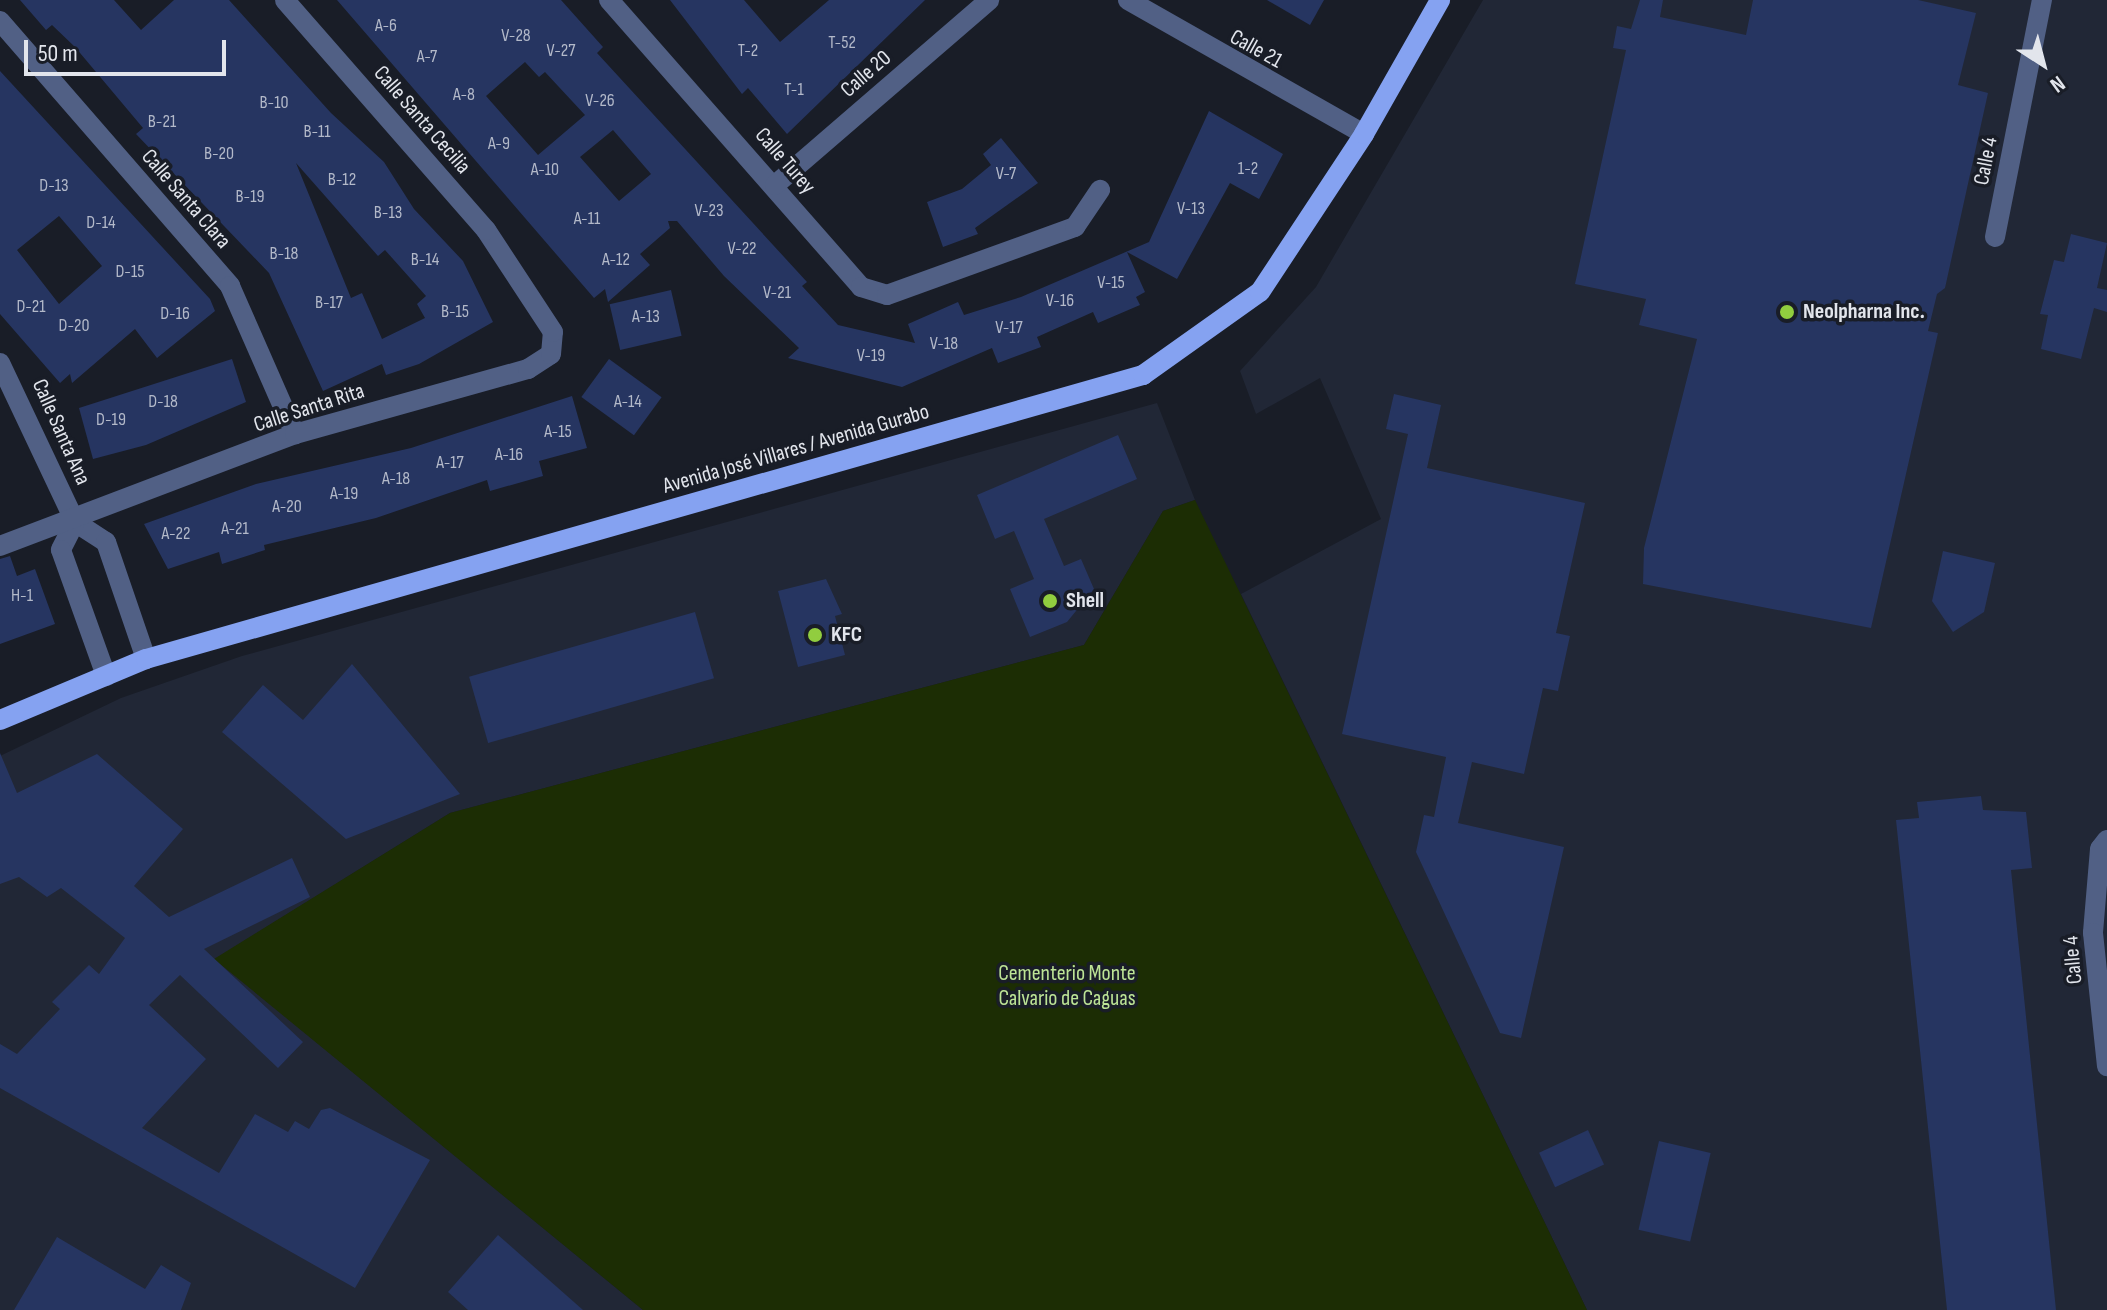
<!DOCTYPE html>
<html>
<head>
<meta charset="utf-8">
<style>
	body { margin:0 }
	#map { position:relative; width:2107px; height:1310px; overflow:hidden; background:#191d27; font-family:"Sofia Sans Condensed",sans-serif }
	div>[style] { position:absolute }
	.built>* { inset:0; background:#212736 }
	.green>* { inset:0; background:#1c2d04 }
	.building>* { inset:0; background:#263561; transform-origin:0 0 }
	.minor>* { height:20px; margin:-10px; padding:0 10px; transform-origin:10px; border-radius:10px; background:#516085 }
	.primary>* { height:20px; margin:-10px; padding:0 10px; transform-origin:10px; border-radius:10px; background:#85a2f1 }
	.dots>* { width:22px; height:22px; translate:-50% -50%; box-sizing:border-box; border:4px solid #191d27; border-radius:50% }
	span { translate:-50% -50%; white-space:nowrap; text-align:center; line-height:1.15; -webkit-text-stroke:7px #191d27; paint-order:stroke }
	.number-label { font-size:18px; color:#b3b9c9 }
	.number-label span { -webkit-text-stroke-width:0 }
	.street-label { font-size:22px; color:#e2e5ec }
	.poi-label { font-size:22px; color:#e2e5ec; font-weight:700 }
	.left { translate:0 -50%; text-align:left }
	.park-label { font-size:22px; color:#bde496 }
	.north { position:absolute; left:2003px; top:24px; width:80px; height:80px; -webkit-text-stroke:6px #191d27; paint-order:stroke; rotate:144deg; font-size:22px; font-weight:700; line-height:32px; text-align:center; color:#e2e5ec }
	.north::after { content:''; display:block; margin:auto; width:28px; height:36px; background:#e2e5ec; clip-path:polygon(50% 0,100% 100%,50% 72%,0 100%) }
	.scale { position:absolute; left:24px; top:40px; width:202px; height:36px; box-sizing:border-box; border:4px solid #e2e5ec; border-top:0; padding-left:10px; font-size:24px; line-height:28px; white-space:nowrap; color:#e2e5ec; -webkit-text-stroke:6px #191d27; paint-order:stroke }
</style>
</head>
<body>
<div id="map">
	<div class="built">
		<div style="clip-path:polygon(1483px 0,2107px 0,2107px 1310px,1587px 1310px,1241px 594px,1381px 519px,1320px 378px,1256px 414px,1240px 371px,1316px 287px)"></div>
		<div style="clip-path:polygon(1157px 403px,1195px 500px,1163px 511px,1084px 645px,450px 813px,215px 959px,643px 1310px,0 1310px,0 756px,121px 698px,242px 656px)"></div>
	</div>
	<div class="green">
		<div style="clip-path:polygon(1195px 500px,1587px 1310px,643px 1310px,214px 959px,450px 813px,1084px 645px,1163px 511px)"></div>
	</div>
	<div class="building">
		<div style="clip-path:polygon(evenodd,20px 0,114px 0,141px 30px,174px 0,229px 0,331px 113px,384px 162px,414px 209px,463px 261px,493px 322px,419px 364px,386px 375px,382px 364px,323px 391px,269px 273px,136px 134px,143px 128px,75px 47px,52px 25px,46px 30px,20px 0,296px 163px,378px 256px,385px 250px,426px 296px,417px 304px,425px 318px,382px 339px,362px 293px,351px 298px,296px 163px)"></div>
		<div style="clip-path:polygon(evenodd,337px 0,561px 0,603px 47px,597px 53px,807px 282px,802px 286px,838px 325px,915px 343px,908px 324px,958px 302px,964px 315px,1021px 297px,1149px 242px,1209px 111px,1283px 154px,1259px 199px,1230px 183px,1177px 279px,1127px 252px,1145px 292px,1136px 297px,1140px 305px,1098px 323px,1093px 312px,1037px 337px,1041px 347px,998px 363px,992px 348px,902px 387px,788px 358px,799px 348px,724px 276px,677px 221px,668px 221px,670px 228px,640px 254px,650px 265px,608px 302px,605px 289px,594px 298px,337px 0,525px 62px,539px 77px,545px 72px,585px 115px,538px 155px,486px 96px,525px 62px,337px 0,613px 130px,651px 174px,619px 201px,580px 157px,613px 130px)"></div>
		<div style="clip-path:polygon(670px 0,744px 0,780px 42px,829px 0,925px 0,787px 134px,748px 88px,742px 94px)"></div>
		<div style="clip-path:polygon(1267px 0,1324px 0,1310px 25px)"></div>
		<div style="clip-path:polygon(1640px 0,1663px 0,1660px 17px,1746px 35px,1753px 0,1918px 0,1976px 13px,1958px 85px,1988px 93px,1945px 288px,1937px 294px,1928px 331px,1938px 333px,1871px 628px,1643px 584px,1644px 548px,1697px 339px,1639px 325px,1646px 299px,1575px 284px,1626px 50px,1613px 48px,1617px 26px,1631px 29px)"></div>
		<div style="clip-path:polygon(evenodd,0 71px,210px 299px,215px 311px,157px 358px,135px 329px,72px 383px,70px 374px,60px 383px,0 314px,0 71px,59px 216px,102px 266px,59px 304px,17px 250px,59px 216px)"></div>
		<div style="clip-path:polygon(1001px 138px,1038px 183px,975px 228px,978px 234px,943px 247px,927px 202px,962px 189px,991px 165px,983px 154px)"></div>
		<div style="clip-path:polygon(2071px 234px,2107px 243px,2097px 288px,2107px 290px,2107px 312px,2094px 308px,2081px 359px,2041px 349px,2048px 315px,2040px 314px,2054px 260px,2064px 262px)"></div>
		<div style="left:671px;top:290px;width:47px;height:63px;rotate:77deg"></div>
		<div style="clip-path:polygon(232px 359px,246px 402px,146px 445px,93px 459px,79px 408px)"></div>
		<div style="left:609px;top:359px;width:65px;height:47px;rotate:36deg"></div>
		<div style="clip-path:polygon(1394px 394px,1441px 405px,1427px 468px,1585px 503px,1556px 633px,1570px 636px,1558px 691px,1543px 688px,1524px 774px,1472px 762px,1458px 823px,1564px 847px,1521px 1038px,1500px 1033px,1416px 852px,1424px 815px,1434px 817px,1446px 757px,1342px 734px,1408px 434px,1386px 429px)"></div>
		<div style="clip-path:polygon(572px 396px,587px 448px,539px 461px,543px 476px,490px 491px,487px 480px,376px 518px,264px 545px,265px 550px,222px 564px,219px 552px,168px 569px,144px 524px,256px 484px,411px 448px)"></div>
		<div style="clip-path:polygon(1118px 435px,1137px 479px,1044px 519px,1064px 566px,1081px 559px,1094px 589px,1067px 622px,1030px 637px,1010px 589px,1034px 579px,1014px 531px,995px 539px,977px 495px)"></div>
		<div style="clip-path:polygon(1943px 551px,1995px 563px,1984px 612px,1953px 632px,1932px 601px)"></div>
		<div style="clip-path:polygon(10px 556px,17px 576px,35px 569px,55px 624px,0 644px,0 559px)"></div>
		<div style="clip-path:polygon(826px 579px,842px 614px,835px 616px,845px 655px,798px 667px,778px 591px)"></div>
		<div style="left:695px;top:612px;width:69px;height:235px;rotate:74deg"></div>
		<div style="clip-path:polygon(352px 664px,460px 794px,346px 839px,222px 732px,263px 685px,303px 720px)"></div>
		<div style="clip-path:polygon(0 753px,17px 793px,97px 754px,183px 829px,134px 886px,169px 917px,292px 858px,310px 897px,204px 949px,303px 1042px,278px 1068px,180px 975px,149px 1005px,206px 1059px,142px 1128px,219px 1173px,255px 1114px,288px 1132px,295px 1121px,309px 1129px,321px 1110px,330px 1108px,430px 1160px,355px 1288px,0 1088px,0 1044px,17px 1054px,60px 1009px,52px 1002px,89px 965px,99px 974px,125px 938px,61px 888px,47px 897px,19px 877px,0 884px)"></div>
		<div style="clip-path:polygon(1981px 796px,1983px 810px,2026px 812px,2032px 868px,2011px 870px,2056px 1310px,1947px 1310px,1896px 820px,1919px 818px,1917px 802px)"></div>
		<div style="left:1588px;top:1130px;width:38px;height:54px;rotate:65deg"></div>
		<div style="left:1659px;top:1141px;width:53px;height:91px;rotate:13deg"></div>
		<div style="clip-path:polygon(498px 1235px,583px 1310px,468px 1310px,448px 1292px)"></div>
		<div style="clip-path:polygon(57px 1237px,145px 1289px,161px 1265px,191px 1283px,181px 1310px,14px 1310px)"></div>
	</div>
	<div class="minor">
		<div style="left:609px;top:0;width:382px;rotate:48.7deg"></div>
		<div style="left:861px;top:287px;width:27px;rotate:17deg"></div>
		<div style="left:887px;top:295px;width:200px;rotate:-19.9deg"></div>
		<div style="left:1075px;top:227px;width:45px;rotate:-56deg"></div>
		<div style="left:1128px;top:0;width:271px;rotate:29.6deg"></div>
		<div style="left:0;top:21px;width:351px;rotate:49deg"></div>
		<div style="left:230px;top:286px;width:162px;rotate:66.3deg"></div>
		<div style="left:775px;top:185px;width:283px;rotate:-40.8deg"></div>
		<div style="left:1995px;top:237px;width:242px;rotate:-78.8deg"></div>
		<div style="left:0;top:363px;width:176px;rotate:64.7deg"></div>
		<div style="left:75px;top:522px;width:37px;rotate:33deg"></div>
		<div style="left:106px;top:542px;width:124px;rotate:71.1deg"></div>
		<div style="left:75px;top:522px;width:31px;rotate:117deg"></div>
		<div style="left:61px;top:550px;width:134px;rotate:70.3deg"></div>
		<div style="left:0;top:546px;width:316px;rotate:-20.8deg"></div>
		<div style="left:295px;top:434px;width:242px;rotate:-15.6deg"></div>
		<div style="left:528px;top:369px;width:27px;rotate:-33deg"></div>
		<div style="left:551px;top:354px;width:22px;rotate:-85deg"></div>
		<div style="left:553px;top:332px;width:122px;rotate:-123.3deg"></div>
		<div style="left:486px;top:230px;width:305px;rotate:-131.2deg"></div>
		<div style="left:2107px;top:840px;width:11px;rotate:128deg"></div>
		<div style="left:2100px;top:849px;width:84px;rotate:94.8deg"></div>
		<div style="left:2093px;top:933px;width:134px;rotate:84deg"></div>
	</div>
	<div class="primary">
		<div style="left:0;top:720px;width:158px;rotate:-22.7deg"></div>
		<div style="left:146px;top:659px;width:1037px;rotate:-15.9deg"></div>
		<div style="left:1143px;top:375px;width:143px;rotate:-35.4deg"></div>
		<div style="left:1260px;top:292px;width:189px;rotate:-56.6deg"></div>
		<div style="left:1364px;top:134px;width:154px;rotate:-60.4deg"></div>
	</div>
	<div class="dots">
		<div style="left:1787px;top:312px;background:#91cd3f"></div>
		<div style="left:1050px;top:601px;background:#91cd3f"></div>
		<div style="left:815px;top:635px;background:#91cd3f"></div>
	</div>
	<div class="number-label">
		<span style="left:386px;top:26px">A-6</span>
		<span style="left:516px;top:36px">V-28</span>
		<span style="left:842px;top:43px">T-52</span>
		<span style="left:561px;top:51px">V-27</span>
		<span style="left:748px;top:51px">T-2</span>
		<span style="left:427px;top:57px">A-7</span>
		<span style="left:794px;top:90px">T-1</span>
		<span style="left:464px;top:95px">A-8</span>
		<span style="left:600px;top:101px">V-26</span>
		<span style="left:274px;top:103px">B-10</span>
		<span style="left:162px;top:122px">B-21</span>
		<span style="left:317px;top:132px">B-11</span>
		<span style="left:499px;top:144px">A-9</span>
		<span style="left:219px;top:154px">B-20</span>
		<span style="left:1248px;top:169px">1-2</span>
		<span style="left:545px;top:170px">A-10</span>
		<span style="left:1006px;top:174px">V-7</span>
		<span style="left:342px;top:180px">B-12</span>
		<span style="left:54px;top:186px">D-13</span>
		<span style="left:250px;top:197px">B-19</span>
		<span style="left:1191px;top:209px">V-13</span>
		<span style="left:709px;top:211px">V-23</span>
		<span style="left:388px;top:213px">B-13</span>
		<span style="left:587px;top:219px">A-11</span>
		<span style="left:101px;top:223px">D-14</span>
		<span style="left:742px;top:249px">V-22</span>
		<span style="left:284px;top:254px">B-18</span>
		<span style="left:425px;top:260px">B-14</span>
		<span style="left:616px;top:260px">A-12</span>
		<span style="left:130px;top:272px">D-15</span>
		<span style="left:1111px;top:283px">V-15</span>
		<span style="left:777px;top:293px">V-21</span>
		<span style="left:1060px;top:301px">V-16</span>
		<span style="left:329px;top:303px">B-17</span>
		<span style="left:31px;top:307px">D-21</span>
		<span style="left:455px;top:312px">B-15</span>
		<span style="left:175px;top:314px">D-16</span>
		<span style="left:646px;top:317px">A-13</span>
		<span style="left:74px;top:326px">D-20</span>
		<span style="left:1009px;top:328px">V-17</span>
		<span style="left:944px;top:344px">V-18</span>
		<span style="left:871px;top:356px">V-19</span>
		<span style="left:163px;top:402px">D-18</span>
		<span style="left:628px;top:402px">A-14</span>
		<span style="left:111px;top:420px">D-19</span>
		<span style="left:558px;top:432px">A-15</span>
		<span style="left:509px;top:455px">A-16</span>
		<span style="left:450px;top:463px">A-17</span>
		<span style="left:396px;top:479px">A-18</span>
		<span style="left:344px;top:494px">A-19</span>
		<span style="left:287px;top:507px">A-20</span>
		<span style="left:235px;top:529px">A-21</span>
		<span style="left:176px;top:534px">A-22</span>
		<span style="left:22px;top:596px">H-1</span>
	</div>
	<div class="street-label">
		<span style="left:1256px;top:49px;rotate:29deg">Calle 21</span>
		<span style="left:866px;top:74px;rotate:-41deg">Calle 20</span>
		<span style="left:422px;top:120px;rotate:49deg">Calle Santa Cecilia</span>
		<span style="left:785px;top:161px;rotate:49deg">Calle Turey</span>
		<span style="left:1986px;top:161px;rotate:-79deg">Calle 4</span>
		<span style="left:186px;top:199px;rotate:49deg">Calle Santa Clara</span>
		<span style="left:309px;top:408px;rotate:-18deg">Calle Santa Rita</span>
		<span style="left:61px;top:432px;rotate:66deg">Calle Santa Ana</span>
		<span style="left:796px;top:449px;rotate:-16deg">Avenida José Villares / Avenida Gurabo</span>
		<span style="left:2073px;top:960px;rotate:-95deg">Calle 4</span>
	</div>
	<div class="poi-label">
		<span class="left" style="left:1803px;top:312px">Neolpharna Inc.</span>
		<span class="left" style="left:1066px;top:601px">Shell</span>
		<span class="left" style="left:831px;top:635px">KFC</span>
	</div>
	<div class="park-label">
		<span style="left:1067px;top:986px">Cementerio Monte<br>Calvario de Caguas</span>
	</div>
	<div class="north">N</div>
	<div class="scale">50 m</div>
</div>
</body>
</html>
